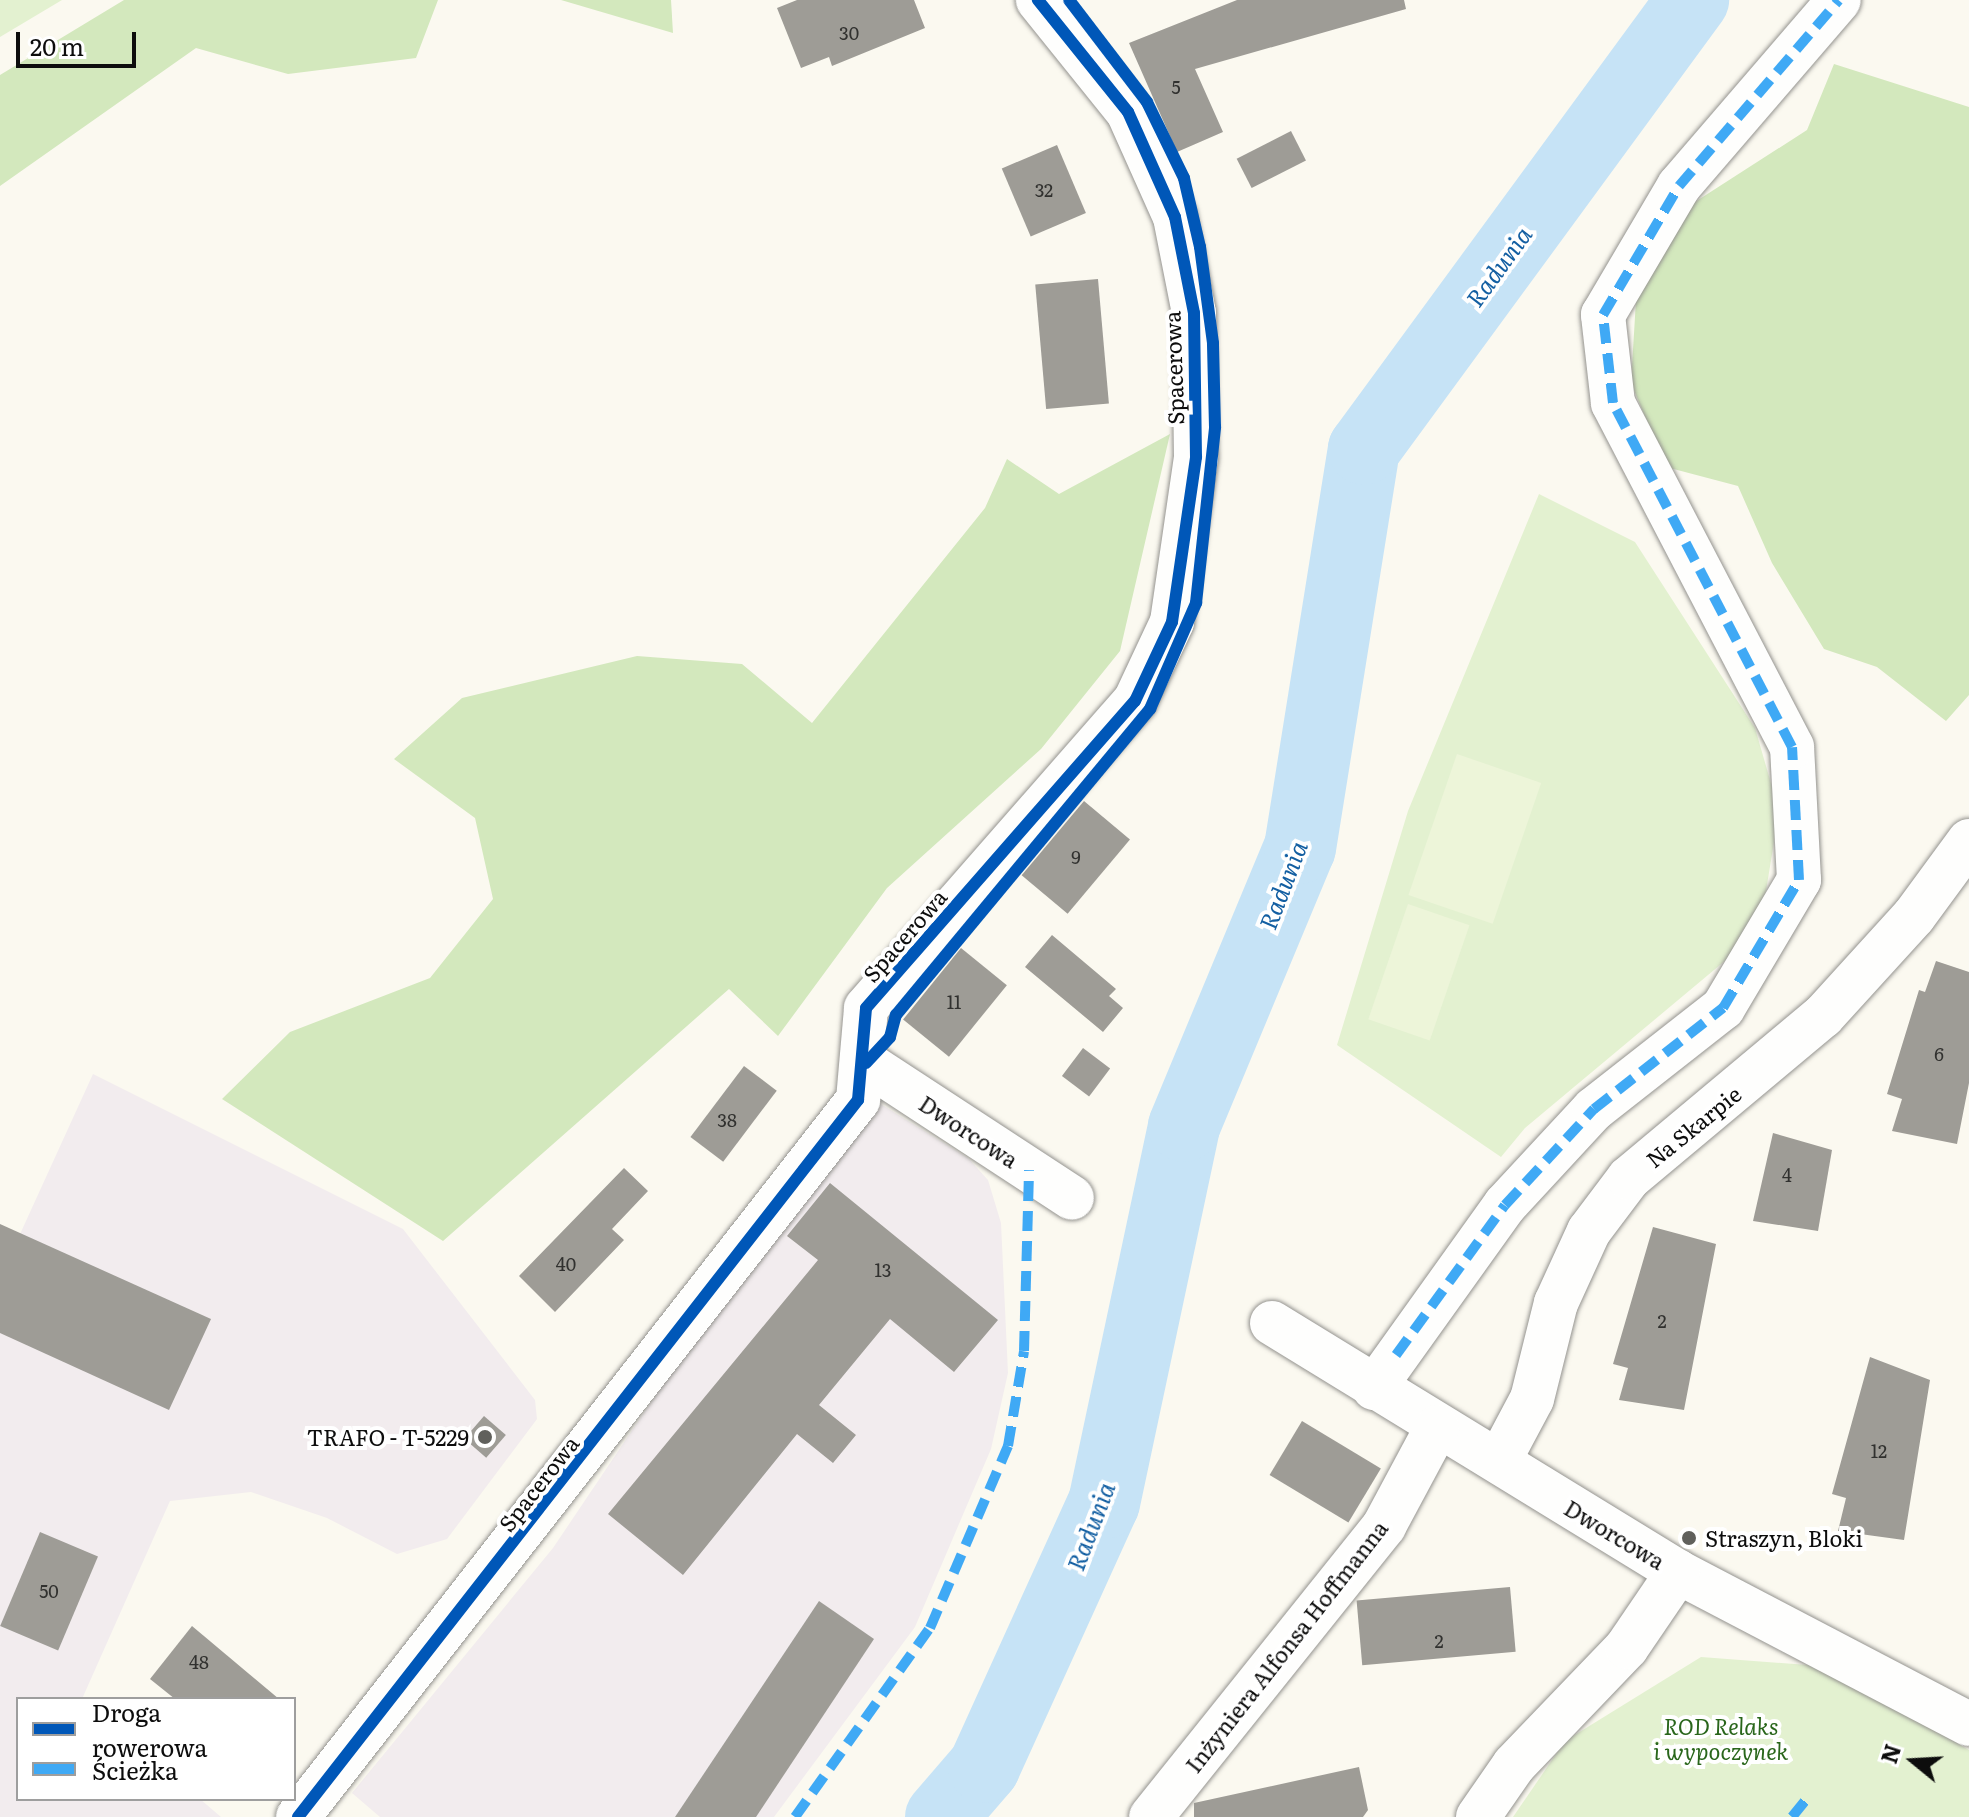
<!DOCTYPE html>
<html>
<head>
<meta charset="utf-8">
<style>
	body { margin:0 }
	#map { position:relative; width:1969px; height:1817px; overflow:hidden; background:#fbf9f0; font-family:Literata,serif }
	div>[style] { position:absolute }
	.industrial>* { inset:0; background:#f2ecee }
	.green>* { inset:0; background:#e3f1d0 }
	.forest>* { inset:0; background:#d3e8bd }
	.pitch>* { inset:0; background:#edf5d9; transform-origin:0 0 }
	.river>* { height:72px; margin:-36px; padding:0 36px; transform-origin:36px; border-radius:36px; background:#c6e3f6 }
	.building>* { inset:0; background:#9e9c96; transform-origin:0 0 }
	.roads { filter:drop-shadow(0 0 2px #94938f) drop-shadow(0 0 2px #94938f) }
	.minor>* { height:44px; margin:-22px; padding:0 22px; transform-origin:22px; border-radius:22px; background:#fefefd }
	.quiet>* { height:10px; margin-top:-5px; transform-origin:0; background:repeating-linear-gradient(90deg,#3fa9f5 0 20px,transparent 0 30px) }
	.cycleway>* { height:12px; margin:-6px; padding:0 6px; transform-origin:6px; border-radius:6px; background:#0057b8 }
	.dots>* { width:22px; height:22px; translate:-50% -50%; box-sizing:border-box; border:4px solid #fff; border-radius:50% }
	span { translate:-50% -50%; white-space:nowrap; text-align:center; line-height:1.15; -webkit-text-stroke:8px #fff; paint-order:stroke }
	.number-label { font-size:18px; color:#31312f }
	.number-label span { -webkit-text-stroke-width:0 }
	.street-label { font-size:22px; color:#0d0d0d }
	.poi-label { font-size:22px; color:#0d0d0d }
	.right { translate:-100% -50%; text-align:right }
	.left { translate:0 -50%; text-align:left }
	.park-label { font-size:22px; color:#29661b; font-style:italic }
	.water-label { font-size:24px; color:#135fa2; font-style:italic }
	.legend { position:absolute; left:16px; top:1697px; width:280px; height:104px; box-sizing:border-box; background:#fff; border:2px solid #9e9e9e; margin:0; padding:10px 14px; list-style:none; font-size:24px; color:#0d0d0d }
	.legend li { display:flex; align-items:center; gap:16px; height:40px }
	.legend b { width:40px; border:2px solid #9e9e9e }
	.north { position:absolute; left:1873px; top:1721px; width:80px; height:80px; -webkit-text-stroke:6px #fff; paint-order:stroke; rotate:288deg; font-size:22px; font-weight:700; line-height:32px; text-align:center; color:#0d0d0d }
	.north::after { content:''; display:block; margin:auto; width:28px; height:36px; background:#0d0d0d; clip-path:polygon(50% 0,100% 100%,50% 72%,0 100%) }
	.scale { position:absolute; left:16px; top:32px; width:120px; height:36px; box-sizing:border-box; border:4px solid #0d0d0d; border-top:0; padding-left:10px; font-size:24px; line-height:28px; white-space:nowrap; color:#0d0d0d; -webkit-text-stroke:6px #fff; paint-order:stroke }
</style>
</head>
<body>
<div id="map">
	<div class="industrial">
		<div style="clip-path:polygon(93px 1074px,403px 1229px,535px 1400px,537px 1419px,447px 1539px,397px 1554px,327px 1518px,251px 1492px,170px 1501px,82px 1699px,18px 1699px,18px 1799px,200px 1799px,221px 1817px,0 1817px,0 1278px)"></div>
		<div style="clip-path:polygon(879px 1103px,968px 1158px,988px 1180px,1001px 1223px,1008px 1373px,991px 1449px,915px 1627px,774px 1817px,380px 1817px,352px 1793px,553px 1548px,676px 1365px)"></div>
	</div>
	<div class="green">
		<div style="clip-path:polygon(0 0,62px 0,0 37px)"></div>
		<div style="clip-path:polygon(1539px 494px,1635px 542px,1755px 728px,1779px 811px,1765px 897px,1726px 960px,1525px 1128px,1501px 1157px,1337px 1045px,1408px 811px)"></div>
		<div style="clip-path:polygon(1701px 1657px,1821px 1666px,1969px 1750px,1969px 1817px,1513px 1817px,1565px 1741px)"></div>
	</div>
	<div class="forest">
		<div style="clip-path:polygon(124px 0,438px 0,416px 58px,288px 74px,196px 48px,0 186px,0 75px)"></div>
		<div style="clip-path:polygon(561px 0,671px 0,673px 33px)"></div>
		<div style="clip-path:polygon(1834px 64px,1969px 107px,1969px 695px,1946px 721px,1877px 667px,1824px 649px,1772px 563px,1738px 486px,1666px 467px,1631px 383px,1636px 300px,1681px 211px,1807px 130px)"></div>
		<div style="clip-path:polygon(1170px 434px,1120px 651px,1041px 749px,887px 888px,778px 1036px,729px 989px,443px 1241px,222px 1099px,290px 1032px,430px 978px,493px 899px,475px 818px,394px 759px,462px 698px,637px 656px,742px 664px,812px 723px,985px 508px,1007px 459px,1059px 494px)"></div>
	</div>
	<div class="pitch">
		<div style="left:1457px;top:754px;width:89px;height:149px;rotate:19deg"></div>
		<div style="left:1408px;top:904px;width:65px;height:122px;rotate:19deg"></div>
	</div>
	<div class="river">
		<div style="left:941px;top:1817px;width:66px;rotate:-49.3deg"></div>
		<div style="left:984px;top:1767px;width:290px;rotate:-65.6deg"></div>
		<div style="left:1104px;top:1503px;width:385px;rotate:-78deg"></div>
		<div style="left:1184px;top:1126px;width:301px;rotate:-67.4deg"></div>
		<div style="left:1300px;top:848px;width:404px;rotate:-80.9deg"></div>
		<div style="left:1364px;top:449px;width:557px;rotate:-53.77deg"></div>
	</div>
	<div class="building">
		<div style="clip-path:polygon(797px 0,914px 0,925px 28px,832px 66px,829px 57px,801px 68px,777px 8px)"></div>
		<div style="clip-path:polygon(1237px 0,1404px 0,1406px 9px,1195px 69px,1223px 132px,1177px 152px,1129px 43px)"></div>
		<div style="left:1291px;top:131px;width:33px;height:61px;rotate:63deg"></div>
		<div style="left:1057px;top:145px;width:74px;height:60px;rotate:67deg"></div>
		<div style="left:1098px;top:279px;width:125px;height:63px;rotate:85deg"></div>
		<div style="left:1084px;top:801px;width:60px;height:97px;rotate:40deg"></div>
		<div style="clip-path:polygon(1052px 935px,1116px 989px,1109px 996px,1123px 1008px,1103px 1032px,1025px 967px)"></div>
		<div style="left:961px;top:948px;width:59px;height:92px;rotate:39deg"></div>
		<div style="clip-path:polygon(1936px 961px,1969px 972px,1969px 1083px,1957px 1144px,1892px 1131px,1902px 1099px,1887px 1094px,1919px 990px,1925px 992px)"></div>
		<div style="left:1083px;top:1048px;width:34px;height:35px;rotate:37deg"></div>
		<div style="left:744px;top:1066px;width:41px;height:89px;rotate:37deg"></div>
		<div style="clip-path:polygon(1773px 1133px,1832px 1150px,1818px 1231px,1753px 1221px)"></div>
		<div style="clip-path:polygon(624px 1168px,648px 1191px,612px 1229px,624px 1240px,555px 1312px,519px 1276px)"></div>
		<div style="clip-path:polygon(830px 1183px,998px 1320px,954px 1372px,890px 1319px,819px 1405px,856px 1435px,833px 1463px,797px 1434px,683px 1575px,608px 1514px,818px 1260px,787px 1236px)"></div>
		<div style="clip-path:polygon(0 1224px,211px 1319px,169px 1410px,0 1333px)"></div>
		<div style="clip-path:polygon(1653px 1227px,1716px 1244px,1684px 1410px,1619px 1400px,1628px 1368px,1613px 1364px)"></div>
		<div style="clip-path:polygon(1870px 1357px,1930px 1380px,1904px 1540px,1838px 1531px,1846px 1498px,1832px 1494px)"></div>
		<div style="left:484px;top:1416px;width:29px;height:30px;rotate:41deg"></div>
		<div style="left:1302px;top:1421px;width:92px;height:63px;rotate:31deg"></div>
		<div style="left:40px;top:1532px;width:63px;height:102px;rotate:23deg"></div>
		<div style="left:1510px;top:1587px;width:65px;height:154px;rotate:85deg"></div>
		<div style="clip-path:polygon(819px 1601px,874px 1639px,756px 1817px,675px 1817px)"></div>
		<div style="clip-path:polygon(192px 1626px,279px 1699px,175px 1699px,150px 1679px)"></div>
		<div style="clip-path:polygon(1359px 1767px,1368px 1810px,1363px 1817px,1194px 1817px,1194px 1803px)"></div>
	</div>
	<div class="roads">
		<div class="minor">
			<div style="left:866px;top:1063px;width:246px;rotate:33.2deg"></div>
			<div style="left:1272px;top:1323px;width:476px;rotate:31.5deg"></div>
			<div style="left:1678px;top:1572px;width:328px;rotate:27.6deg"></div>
			<div style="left:1374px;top:1388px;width:225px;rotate:-54.4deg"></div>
			<div style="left:1505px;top:1205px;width:131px;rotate:-47.2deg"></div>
			<div style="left:1594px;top:1109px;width:164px;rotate:-38.1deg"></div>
			<div style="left:1723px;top:1008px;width:149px;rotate:-59.3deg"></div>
			<div style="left:1799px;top:880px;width:133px;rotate:-93deg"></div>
			<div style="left:1792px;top:747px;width:388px;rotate:-117.5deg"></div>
			<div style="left:1613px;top:403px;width:89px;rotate:-96.5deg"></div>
			<div style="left:1603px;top:315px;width:150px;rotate:-59.5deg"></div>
			<div style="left:1679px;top:186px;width:245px;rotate:-49.3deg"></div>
			<div style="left:1499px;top:1461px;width:70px;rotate:-62deg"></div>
			<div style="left:1532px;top:1399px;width:99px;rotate:-76deg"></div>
			<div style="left:1556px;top:1303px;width:79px;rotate:-65.4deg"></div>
			<div style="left:1589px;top:1231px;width:66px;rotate:-53deg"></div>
			<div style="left:1629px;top:1178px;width:253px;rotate:-39.9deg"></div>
			<div style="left:1823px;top:1016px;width:135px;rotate:-47.7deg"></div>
			<div style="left:1914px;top:916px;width:93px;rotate:-53.7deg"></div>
			<div style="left:298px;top:1817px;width:910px;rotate:-52.01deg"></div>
			<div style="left:858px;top:1100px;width:92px;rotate:-85deg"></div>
			<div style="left:866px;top:1008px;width:408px;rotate:-48.8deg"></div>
			<div style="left:1135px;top:701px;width:87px;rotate:-64.9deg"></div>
			<div style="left:1172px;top:622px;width:167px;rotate:-81.7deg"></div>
			<div style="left:1196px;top:457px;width:144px;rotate:-90.8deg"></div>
			<div style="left:1194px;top:313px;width:98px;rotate:-101.2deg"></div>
			<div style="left:1175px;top:217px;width:115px;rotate:-114.1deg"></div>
			<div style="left:1128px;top:112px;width:144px;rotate:-128.8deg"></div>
			<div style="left:1151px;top:1817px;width:373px;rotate:-51.3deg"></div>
			<div style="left:1384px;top:1526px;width:112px;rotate:-61.8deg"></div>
			<div style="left:1478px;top:1817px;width:63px;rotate:-55.3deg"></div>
			<div style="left:1514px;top:1765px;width:163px;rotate:-46.2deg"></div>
			<div style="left:1627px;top:1647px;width:91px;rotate:-55.8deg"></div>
		</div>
	</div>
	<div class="quiet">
		<div style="left:1396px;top:1355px;width:185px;rotate:-54deg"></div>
		<div style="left:1505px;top:1205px;width:131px;rotate:-47.2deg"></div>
		<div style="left:1594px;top:1109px;width:164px;rotate:-38.1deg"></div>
		<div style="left:1723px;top:1008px;width:149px;rotate:-59.3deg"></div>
		<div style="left:1799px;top:880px;width:133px;rotate:-93deg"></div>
		<div style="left:1792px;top:747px;width:388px;rotate:-117.5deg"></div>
		<div style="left:1613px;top:403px;width:89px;rotate:-96.5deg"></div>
		<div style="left:1603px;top:315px;width:150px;rotate:-59.5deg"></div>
		<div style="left:1679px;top:186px;width:245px;rotate:-49.3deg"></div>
		<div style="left:795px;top:1817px;width:232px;rotate:-54.5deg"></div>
		<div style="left:930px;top:1628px;width:198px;rotate:-66.8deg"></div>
		<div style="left:1008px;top:1446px;width:96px;rotate:-80.4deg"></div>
		<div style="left:1024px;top:1351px;width:181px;rotate:-88.4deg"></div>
		<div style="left:1792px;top:1817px;width:28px;rotate:-51deg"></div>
	</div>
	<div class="cycleway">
		<div style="left:866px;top:1063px;width:35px;rotate:-47deg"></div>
		<div style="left:890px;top:1037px;width:23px;rotate:-75deg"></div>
		<div style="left:896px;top:1015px;width:398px;rotate:-50.3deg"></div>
		<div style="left:1150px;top:709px;width:116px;rotate:-66.5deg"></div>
		<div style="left:1196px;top:603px;width:177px;rotate:-83.8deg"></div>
		<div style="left:1215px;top:427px;width:84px;rotate:-91.4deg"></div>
		<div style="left:1213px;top:343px;width:97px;rotate:-97.7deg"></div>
		<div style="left:1200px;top:247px;width:71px;rotate:-103.1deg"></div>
		<div style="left:1184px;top:178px;width:85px;rotate:-116deg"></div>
		<div style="left:1147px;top:102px;width:128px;rotate:-127.4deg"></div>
		<div style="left:298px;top:1817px;width:910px;rotate:-52.01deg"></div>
		<div style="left:858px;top:1100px;width:92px;rotate:-85deg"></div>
		<div style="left:866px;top:1008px;width:408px;rotate:-48.8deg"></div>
		<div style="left:1135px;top:701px;width:87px;rotate:-64.9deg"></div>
		<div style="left:1172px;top:622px;width:167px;rotate:-81.7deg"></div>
		<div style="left:1196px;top:457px;width:144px;rotate:-90.8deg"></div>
		<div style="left:1194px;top:313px;width:98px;rotate:-101.2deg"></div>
		<div style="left:1175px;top:217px;width:115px;rotate:-114.1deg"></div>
		<div style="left:1128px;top:112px;width:144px;rotate:-128.8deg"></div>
	</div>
	<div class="dots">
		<div style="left:485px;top:1437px;background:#60605c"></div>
		<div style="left:1689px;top:1538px;background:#60605c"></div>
	</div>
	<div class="number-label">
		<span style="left:849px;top:33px">30</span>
		<span style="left:1176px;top:87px">5</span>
		<span style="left:1044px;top:190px">32</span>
		<span style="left:1076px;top:857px">9</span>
		<span style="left:954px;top:1002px">11</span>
		<span style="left:1939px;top:1054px">6</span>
		<span style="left:727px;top:1120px">38</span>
		<span style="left:1787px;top:1175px">4</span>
		<span style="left:566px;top:1264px">40</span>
		<span style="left:883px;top:1270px">13</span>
		<span style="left:1662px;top:1321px">2</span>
		<span style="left:1879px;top:1451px">12</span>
		<span style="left:49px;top:1591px">50</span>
		<span style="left:1439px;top:1641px">2</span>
		<span style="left:199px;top:1662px">48</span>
	</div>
	<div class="street-label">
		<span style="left:1173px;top:368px;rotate:-92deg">Spacerowa</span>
		<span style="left:904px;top:935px;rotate:-49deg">Spacerowa</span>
		<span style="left:1693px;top:1126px;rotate:-39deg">Na Skarpie</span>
		<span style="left:969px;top:1131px;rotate:33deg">Dworcowa</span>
		<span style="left:538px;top:1483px;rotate:-52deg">Spacerowa</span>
		<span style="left:1615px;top:1534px;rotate:31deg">Dworcowa</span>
		<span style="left:1286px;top:1646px;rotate:-52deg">Inżyniera Alfonsa Hoffmanna</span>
	</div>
	<div class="poi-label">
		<span class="right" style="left:469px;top:1437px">TRAFO - T-5229</span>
		<span class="left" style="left:1705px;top:1538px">Straszyn, Bloki</span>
	</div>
	<div class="park-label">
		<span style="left:1721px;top:1738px">ROD Relaks<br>i wypoczynek</span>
	</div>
	<div class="water-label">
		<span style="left:1498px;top:266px;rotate:-54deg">Radunia</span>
		<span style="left:1282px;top:885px;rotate:-69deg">Radunia</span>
		<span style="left:1090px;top:1526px;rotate:-69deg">Radunia</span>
	</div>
	<ul class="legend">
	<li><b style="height:10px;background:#0057b8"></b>Droga rowerowa</li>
	<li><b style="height:10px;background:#3fa9f5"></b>Ścieżka</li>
	</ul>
	<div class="north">N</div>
	<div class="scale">20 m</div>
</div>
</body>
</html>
